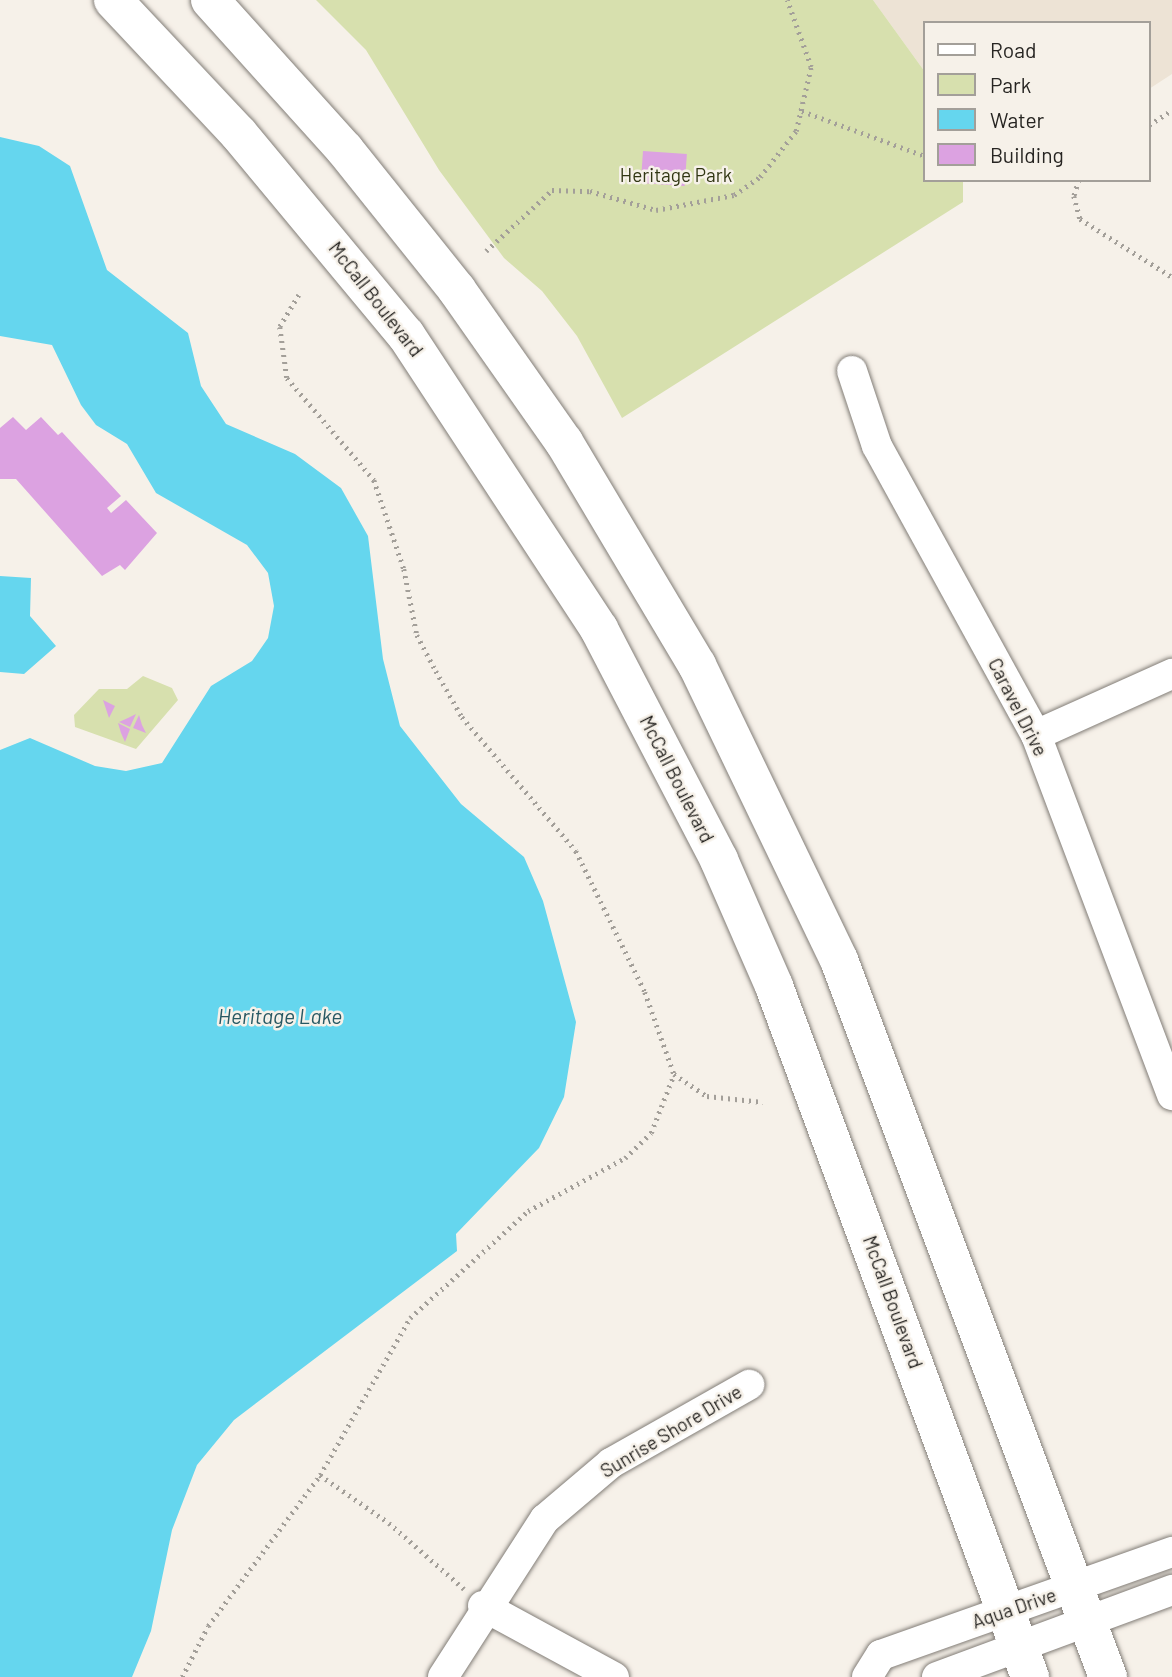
<!DOCTYPE html>
<html>
<head>
<meta charset="utf-8">
<style>
	body { margin:0 }
	#map { position:relative; width:1172px; height:1677px; overflow:hidden; background:#f6f1e9; font-family:Barlow,sans-serif }
	div>[style] { position:absolute }
	.built>* { inset:0; background:#ede3d5 }
	.green>* { inset:0; background:#d7e0ae }
	.water>* { inset:0; background:#65d6ee }
	.building>* { inset:0; background:#dca2e1; transform-origin:0 0 }
	.path>* { height:4.5px; margin-top:-2.25px; transform-origin:0; background:repeating-linear-gradient(90deg,#a39f99 0 2px,transparent 0 7px) }
	.roads { filter:drop-shadow(0 0 2px #827d77) drop-shadow(0 0 2px #827d77) }
	.minor>* { height:30px; margin:-15px; padding:0 15px; transform-origin:15px; border-radius:15px; background:#fff }
	.secondary>* { height:38px; margin:-19px; padding:0 19px; transform-origin:19px; border-radius:19px; background:#fff }
	span { translate:-50% -50%; white-space:nowrap; text-align:center; line-height:1.15; -webkit-text-stroke:5px #f6f1e9; paint-order:stroke }
	.park-label { font-size:19px; color:#313613 }
	.street-label { font-size:19px; color:#272522 }
	.water-label { font-size:21px; color:#275863; font-style:italic }
	.legend { position:absolute; left:923px; top:21px; width:228px; height:161px; box-sizing:border-box; background:#f6f1e9; border:2px solid #a39f99; margin:0; padding:9px 12px; list-style:none; font-size:21px; color:#272522 }
	.legend li { display:flex; align-items:center; gap:14px; height:35px }
	.legend b { width:35px; border:2px solid #a39f99 }
</style>
</head>
<body>
<div id="map">
	<div class="built">
		<div style="clip-path:polygon(873px 0,1172px 0,1172px 74px,1149px 89px,1149px 23px,925px 23px,925px 72px)"></div>
	</div>
	<div class="green">
		<div style="clip-path:polygon(316px 0,873px 0,925px 72px,925px 180px,963px 180px,963px 202px,622px 418px,577px 336px,542px 291px,504px 258px,439px 170px,366px 50px)"></div>
		<div style="clip-path:polygon(143px 676px,172px 688px,178px 700px,136px 749px,75px 727px,74px 715px,99px 689px,127px 689px)"></div>
	</div>
	<div class="water">
		<div style="clip-path:polygon(0 137px,39px 146px,70px 166px,107px 270px,188px 333px,201px 386px,226px 424px,295px 454px,341px 488px,368px 536px,383px 659px,400px 726px,461px 804px,524px 857px,543px 901px,576px 1022px,564px 1097px,539px 1148px,456px 1234px,457px 1251px,234px 1420px,197px 1465px,172px 1530px,151px 1631px,132px 1677px,0 1677px,0 750px,30px 738px,95px 766px,126px 771px,162px 763px,211px 686px,252px 661px,268px 638px,274px 606px,268px 573px,247px 545px,156px 493px,127px 444px,96px 425px,81px 405px,52px 345px,0 336px)"></div>
		<div style="clip-path:polygon(0 576px,31px 578px,30px 616px,56px 646px,24px 674px,0 672px)"></div>
	</div>
	<div class="building">
		<div style="left:643px;top:151px;width:44px;height:32px;rotate:4deg"></div>
		<div style="clip-path:polygon(13px 417px,26px 430px,41px 417px,58px 435px,62px 432px,121px 496px,107px 508px,111px 513px,126px 500px,157px 533px,125px 570px,120px 565px,102px 576px,16px 479px,0 479px,0 428px)"></div>
		<div style="clip-path:polygon(103px 700px,115px 706px,109px 718px)"></div>
		<div style="clip-path:polygon(136px 714px,130px 727px,119px 722px,128px 718px)"></div>
		<div style="clip-path:polygon(139px 715px,142px 725px,146px 733px,133px 728px)"></div>
		<div style="clip-path:polygon(118px 723px,130px 729px,125px 742px,121px 733px)"></div>
	</div>
	<div class="path">
		<div style="left:802px;top:111px;width:131px;rotate:20.1deg"></div>
		<div style="left:1149px;top:125px;width:27px;rotate:-33deg"></div>
		<div style="left:1079px;top:180px;width:17px;rotate:107deg"></div>
		<div style="left:1074px;top:196px;width:24px;rotate:75deg"></div>
		<div style="left:1080px;top:219px;width:109px;rotate:32.2deg"></div>
		<div style="left:486px;top:251px;width:90px;rotate:-42.7deg"></div>
		<div style="left:552px;top:190px;width:38px;rotate:2deg"></div>
		<div style="left:590px;top:191px;width:69px;rotate:16.1deg"></div>
		<div style="left:656px;top:210px;width:79px;rotate:-10.9deg"></div>
		<div style="left:734px;top:195px;width:32px;rotate:-35deg"></div>
		<div style="left:760px;top:177px;width:58px;rotate:-52deg"></div>
		<div style="left:796px;top:131px;width:66px;rotate:-76.8deg"></div>
		<div style="left:811px;top:67px;width:71px;rotate:-109.7deg"></div>
		<div style="left:299px;top:295px;width:37px;rotate:121deg"></div>
		<div style="left:280px;top:327px;width:51px;rotate:82.2deg"></div>
		<div style="left:287px;top:378px;width:134px;rotate:49.5deg"></div>
		<div style="left:374px;top:480px;width:94px;rotate:71.4deg"></div>
		<div style="left:404px;top:569px;width:67px;rotate:78.9deg"></div>
		<div style="left:417px;top:635px;width:41px;rotate:62.2deg"></div>
		<div style="left:436px;top:671px;width:53px;rotate:60.5deg"></div>
		<div style="left:462px;top:717px;width:176px;rotate:49.6deg"></div>
		<div style="left:576px;top:851px;width:157px;rotate:63.9deg"></div>
		<div style="left:645px;top:992px;width:87px;rotate:70.5deg"></div>
		<div style="left:674px;top:1074px;width:40px;rotate:34deg"></div>
		<div style="left:707px;top:1096px;width:56px;rotate:6.1deg"></div>
		<div style="left:320px;top:1475px;width:84px;rotate:34.8deg"></div>
		<div style="left:389px;top:1523px;width:100px;rotate:41.3deg"></div>
		<div style="left:182px;top:1677px;width:57px;rotate:-63deg"></div>
		<div style="left:208px;top:1626px;width:188px;rotate:-53.4deg"></div>
		<div style="left:320px;top:1475px;width:181px;rotate:-60.2deg"></div>
		<div style="left:410px;top:1318px;width:159px;rotate:-42.2deg"></div>
		<div style="left:528px;top:1211px;width:111px;rotate:-28.7deg"></div>
		<div style="left:625px;top:1158px;width:36px;rotate:-44deg"></div>
		<div style="left:651px;top:1133px;width:63px;rotate:-68.7deg"></div>
	</div>
	<div class="roads">
		<div class="minor">
			<div style="left:852px;top:371px;width:79px;rotate:71.6deg"></div>
			<div style="left:877px;top:446px;width:330px;rotate:61.2deg"></div>
			<div style="left:1036px;top:735px;width:385px;rotate:69.3deg"></div>
			<div style="left:1036px;top:735px;width:149px;rotate:-24.2deg"></div>
			<div style="left:483px;top:1606px;width:149px;rotate:28.5deg"></div>
			<div style="left:443px;top:1677px;width:188px;rotate:-57.2deg"></div>
			<div style="left:545px;top:1519px;width:87px;rotate:-40.3deg"></div>
			<div style="left:611px;top:1463px;width:159px;rotate:-29.5deg"></div>
			<div style="left:867px;top:1677px;width:26px;rotate:-58deg"></div>
			<div style="left:881px;top:1655px;width:309px;rotate:-19.5deg"></div>
			<div style="left:937px;top:1677px;width:251px;rotate:-20.3deg"></div>
		</div>
		<div class="secondary">
			<div style="left:113px;top:0;width:183px;rotate:46.8deg"></div>
			<div style="left:238px;top:133px;width:263px;rotate:50.3deg"></div>
			<div style="left:406px;top:335px;width:352px;rotate:56.7deg"></div>
			<div style="left:599px;top:629px;width:260px;rotate:62.5deg"></div>
			<div style="left:719px;top:860px;width:137px;rotate:66.4deg"></div>
			<div style="left:774px;top:986px;width:737px;rotate:69.67deg"></div>
			<div style="left:210px;top:0;width:202px;rotate:48deg"></div>
			<div style="left:345px;top:150px;width:179px;rotate:51.3deg"></div>
			<div style="left:457px;top:290px;width:186px;rotate:54.9deg"></div>
			<div style="left:564px;top:442px;width:260px;rotate:59.2deg"></div>
			<div style="left:697px;top:665px;width:327px;rotate:64.3deg"></div>
			<div style="left:839px;top:960px;width:766px;rotate:69.44deg"></div>
		</div>
	</div>
	<div class="park-label">
		<span style="left:676px;top:175px">Heritage Park</span>
	</div>
	<div class="street-label">
		<span style="left:376px;top:299px;rotate:52deg">McCall Boulevard</span>
		<span style="left:1018px;top:707px;rotate:63deg">Caravel Drive</span>
		<span style="left:677px;top:779px;rotate:63deg">McCall Boulevard</span>
		<span style="left:893px;top:1302px;rotate:70deg">McCall Boulevard</span>
		<span style="left:671px;top:1431px;rotate:-31deg">Sunrise Shore Drive</span>
		<span style="left:1014px;top:1608px;rotate:-19deg">Aqua Drive</span>
	</div>
	<div class="water-label">
		<span style="left:280px;top:1016px">Heritage Lake</span>
	</div>
	<ul class="legend">
	<li><b style="height:9px;background:#fff"></b>Road</li>
	<li><b style="height:19px;background:#d7e0ae"></b>Park</li>
	<li><b style="height:19px;background:#65d6ee"></b>Water</li>
	<li><b style="height:19px;background:#dca2e1"></b>Building</li>
	</ul>
</div>
</body>
</html>
